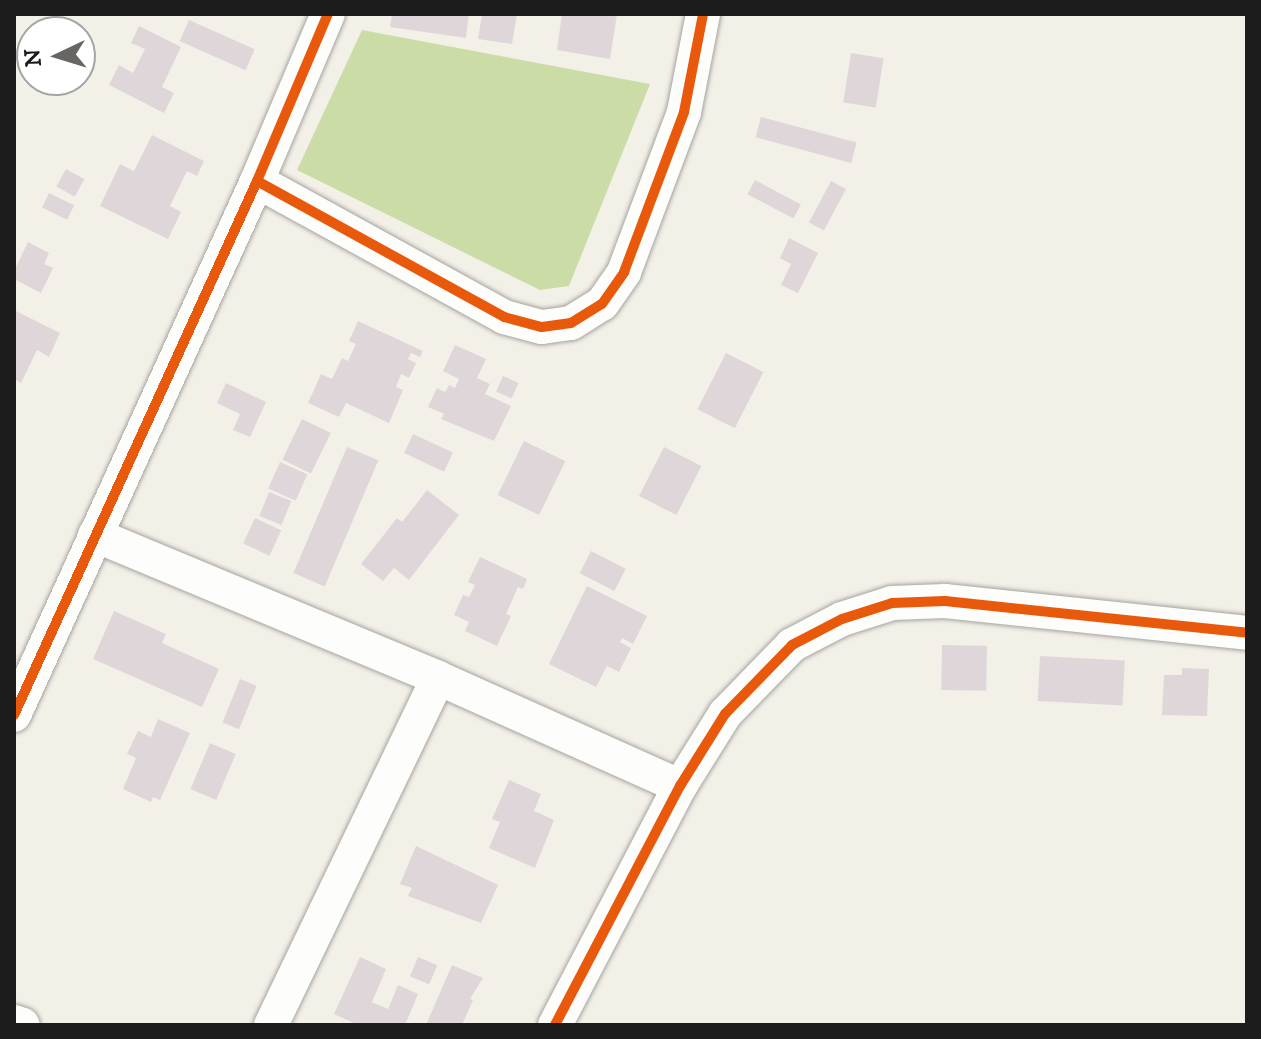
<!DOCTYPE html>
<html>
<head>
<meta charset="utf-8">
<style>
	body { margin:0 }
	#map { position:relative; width:1261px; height:1039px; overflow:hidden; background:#f3f0e8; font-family:"IM FELL DW Pica",serif }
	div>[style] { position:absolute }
	.green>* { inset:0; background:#ccdca7 }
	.building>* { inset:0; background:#dfd6da; transform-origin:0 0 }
	.roads { filter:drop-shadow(0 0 2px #a6a49f) drop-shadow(0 0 2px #a6a49f) }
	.street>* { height:34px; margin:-17px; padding:0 17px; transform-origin:17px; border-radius:17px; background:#fdfdfc }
	.cycleway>* { height:10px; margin:-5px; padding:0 5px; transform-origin:5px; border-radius:5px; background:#e8590c }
	span { translate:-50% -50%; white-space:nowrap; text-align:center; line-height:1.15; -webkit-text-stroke:8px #fff; paint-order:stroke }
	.frame { position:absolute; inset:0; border:16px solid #1c1c1c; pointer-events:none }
	.north { position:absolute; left:16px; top:16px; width:80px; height:80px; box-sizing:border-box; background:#fff; border:2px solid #a4a4a4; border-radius:50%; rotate:266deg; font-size:22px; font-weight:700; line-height:32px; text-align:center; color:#1c1c1c }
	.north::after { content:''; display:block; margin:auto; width:28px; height:36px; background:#676663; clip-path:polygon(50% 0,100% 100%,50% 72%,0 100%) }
</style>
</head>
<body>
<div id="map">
	<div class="green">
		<div style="clip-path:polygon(362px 30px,650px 84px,569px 286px,540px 290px,297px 170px)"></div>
	</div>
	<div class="building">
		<div style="clip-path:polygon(392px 14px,469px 14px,466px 38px,390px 27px)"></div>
		<div style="clip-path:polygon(482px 14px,517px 14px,512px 44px,478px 39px)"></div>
		<div style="clip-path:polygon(562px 14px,617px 14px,610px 59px,557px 50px)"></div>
		<div style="left:189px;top:20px;width:72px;height:23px;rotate:24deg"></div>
		<div style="clip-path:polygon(139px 26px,181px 47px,162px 87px,174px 93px,164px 113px,109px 85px,119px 65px,133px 73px,145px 49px,131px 43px)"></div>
		<div style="left:851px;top:53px;width:33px;height:50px;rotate:9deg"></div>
		<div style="left:761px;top:117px;width:99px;height:21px;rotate:15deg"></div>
		<div style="clip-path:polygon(152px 135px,204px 161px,197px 176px,187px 171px,170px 206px,181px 212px,168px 239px,100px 206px,120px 164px,134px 171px)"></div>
		<div style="left:66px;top:169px;width:21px;height:20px;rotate:29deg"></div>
		<div style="left:755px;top:180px;width:52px;height:16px;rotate:28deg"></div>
		<div style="left:831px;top:181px;width:17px;height:47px;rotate:28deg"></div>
		<div style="left:49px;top:193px;width:28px;height:16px;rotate:26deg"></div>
		<div style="clip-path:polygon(789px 238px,818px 253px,798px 293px,781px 285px,791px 264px,780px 258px)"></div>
		<div style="clip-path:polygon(28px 242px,49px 253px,44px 264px,53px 268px,41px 293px,14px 279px,14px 271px)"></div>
		<div style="clip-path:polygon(14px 310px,60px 333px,49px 357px,37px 350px,21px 383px,14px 379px)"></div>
		<div style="clip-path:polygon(358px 321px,423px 351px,420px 357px,411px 353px,408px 359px,416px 363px,409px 378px,401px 374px,396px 387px,403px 390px,389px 423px,346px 403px,339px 417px,308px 403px,321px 374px,332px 379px,342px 358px,348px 361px,356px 344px,349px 341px)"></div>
		<div style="clip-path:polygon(455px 345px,486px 359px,477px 378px,490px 384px,485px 394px,511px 406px,494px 441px,441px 419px,444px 414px,428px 407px,437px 388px,445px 392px,449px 385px,455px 388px,459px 379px,443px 371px)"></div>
		<div style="left:726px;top:353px;width:42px;height:63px;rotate:27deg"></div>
		<div style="left:503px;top:376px;width:17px;height:17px;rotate:24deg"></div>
		<div style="clip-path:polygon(226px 383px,266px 402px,250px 437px,233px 430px,240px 414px,217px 403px)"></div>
		<div style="left:302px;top:419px;width:32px;height:45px;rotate:26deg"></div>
		<div style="left:413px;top:434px;width:44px;height:21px;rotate:25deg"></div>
		<div style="left:524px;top:441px;width:46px;height:60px;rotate:26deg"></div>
		<div style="left:347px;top:447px;width:34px;height:137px;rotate:23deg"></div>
		<div style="left:664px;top:447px;width:42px;height:55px;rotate:27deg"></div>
		<div style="left:280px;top:462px;width:30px;height:29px;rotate:24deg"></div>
		<div style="clip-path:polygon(427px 490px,459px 515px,409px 580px,394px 568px,383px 581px,361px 564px,397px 518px,402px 522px)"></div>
		<div style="left:269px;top:492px;width:24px;height:26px;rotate:22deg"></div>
		<div style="left:255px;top:518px;width:29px;height:28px;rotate:25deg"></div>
		<div style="left:591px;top:551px;width:39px;height:25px;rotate:27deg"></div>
		<div style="clip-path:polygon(480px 557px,527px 579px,523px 589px,518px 587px,506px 614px,511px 616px,497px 646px,465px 631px,469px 622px,454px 615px,463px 595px,469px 597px,475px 585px,468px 582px)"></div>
		<div style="clip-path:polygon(587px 586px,647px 616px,633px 644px,622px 638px,620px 642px,631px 648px,619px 672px,607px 666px,596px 687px,549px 664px)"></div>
		<div style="clip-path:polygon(114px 611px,166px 634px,162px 643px,219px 669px,202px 707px,93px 659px)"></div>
		<div style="left:942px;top:645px;width:45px;height:45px;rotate:1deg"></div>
		<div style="left:1040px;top:656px;width:85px;height:45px;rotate:3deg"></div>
		<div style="clip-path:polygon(1182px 668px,1209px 669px,1207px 716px,1162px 715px,1164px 675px,1182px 675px)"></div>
		<div style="left:240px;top:679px;width:18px;height:47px;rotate:22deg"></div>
		<div style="clip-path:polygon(158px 719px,190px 733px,160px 800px,153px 797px,151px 802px,123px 789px,136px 758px,127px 754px,138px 731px,151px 737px)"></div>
		<div style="left:210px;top:743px;width:28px;height:50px;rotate:23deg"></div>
		<div style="clip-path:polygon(509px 780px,541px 794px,534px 811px,554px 820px,535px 868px,489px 848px,500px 822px,492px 819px)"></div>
		<div style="clip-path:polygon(416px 846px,498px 885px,481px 923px,408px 896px,412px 888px,400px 884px)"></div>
		<div style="clip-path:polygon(360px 957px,386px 969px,372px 1002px,388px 1009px,398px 985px,418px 994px,405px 1025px,358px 1025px,334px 1014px)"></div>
		<div style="left:418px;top:957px;width:21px;height:21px;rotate:23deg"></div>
		<div style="clip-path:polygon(452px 965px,483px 978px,470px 999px,473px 1000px,462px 1025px,426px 1025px)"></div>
	</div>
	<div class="roads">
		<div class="street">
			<div style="left:257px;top:181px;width:282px;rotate:28.8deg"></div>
			<div style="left:504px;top:317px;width:39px;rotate:15deg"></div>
			<div style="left:542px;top:327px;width:29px;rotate:-8deg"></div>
			<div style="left:571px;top:323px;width:36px;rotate:-32deg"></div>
			<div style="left:602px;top:304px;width:39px;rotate:-55deg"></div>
			<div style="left:624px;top:272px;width:171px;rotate:-69.4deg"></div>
			<div style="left:684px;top:112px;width:100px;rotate:-79deg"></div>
			<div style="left:95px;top:535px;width:372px;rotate:22.6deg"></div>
			<div style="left:438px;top:678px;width:265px;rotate:24.1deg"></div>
			<div style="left:14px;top:715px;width:587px;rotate:-65.53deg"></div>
			<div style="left:257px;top:181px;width:181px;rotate:-67deg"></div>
			<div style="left:14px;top:1022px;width:9px;rotate:18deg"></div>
			<div style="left:271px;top:1025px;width:385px;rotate:-64.3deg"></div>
			<div style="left:555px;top:1025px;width:270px;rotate:-62.4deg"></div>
			<div style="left:680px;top:786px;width:85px;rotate:-58deg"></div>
			<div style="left:725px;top:714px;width:96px;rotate:-45.8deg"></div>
			<div style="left:792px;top:645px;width:56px;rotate:-27.5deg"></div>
			<div style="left:842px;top:619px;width:52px;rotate:-17.7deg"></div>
			<div style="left:892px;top:603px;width:53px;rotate:-2.2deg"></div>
			<div style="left:945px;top:601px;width:304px;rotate:6deg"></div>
		</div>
	</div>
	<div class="cycleway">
		<div style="left:257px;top:181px;width:282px;rotate:28.8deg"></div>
		<div style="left:504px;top:317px;width:39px;rotate:15deg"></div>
		<div style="left:542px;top:327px;width:29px;rotate:-8deg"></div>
		<div style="left:571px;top:323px;width:36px;rotate:-32deg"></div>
		<div style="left:602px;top:304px;width:39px;rotate:-55deg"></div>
		<div style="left:624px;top:272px;width:171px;rotate:-69.4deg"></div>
		<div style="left:684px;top:112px;width:100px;rotate:-79deg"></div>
		<div style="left:14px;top:715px;width:587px;rotate:-65.53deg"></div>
		<div style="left:257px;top:181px;width:181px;rotate:-67deg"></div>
		<div style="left:555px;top:1025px;width:270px;rotate:-62.4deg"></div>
		<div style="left:680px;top:786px;width:85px;rotate:-58deg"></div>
		<div style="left:725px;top:714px;width:96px;rotate:-45.8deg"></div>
		<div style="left:792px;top:645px;width:56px;rotate:-27.5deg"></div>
		<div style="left:842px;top:619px;width:52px;rotate:-17.7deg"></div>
		<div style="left:892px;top:603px;width:53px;rotate:-2.2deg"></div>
		<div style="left:945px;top:601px;width:304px;rotate:6deg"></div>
	</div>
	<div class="frame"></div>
	<div class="north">N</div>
</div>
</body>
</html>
